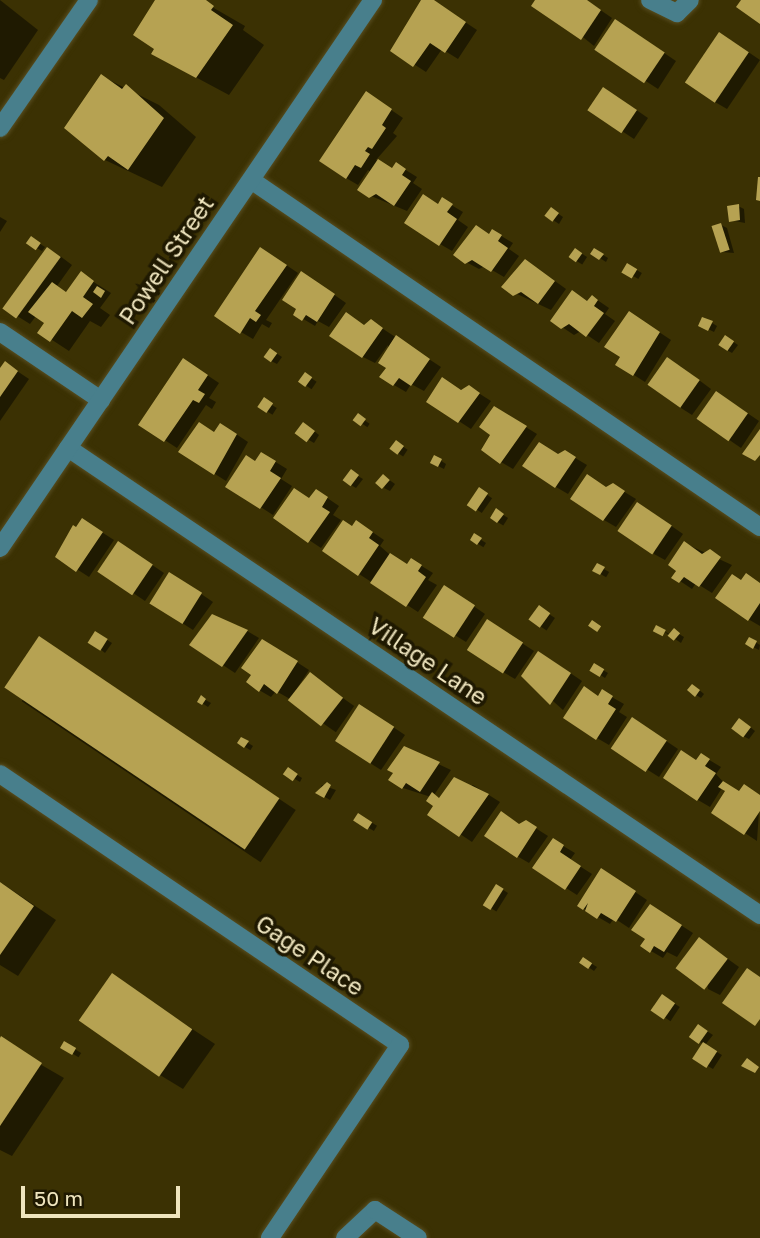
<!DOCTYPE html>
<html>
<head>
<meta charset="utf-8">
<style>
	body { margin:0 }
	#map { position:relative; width:760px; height:1238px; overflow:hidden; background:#3b3103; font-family:"Golos Text",sans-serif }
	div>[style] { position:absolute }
	.shadow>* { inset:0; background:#0007; transform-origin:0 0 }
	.building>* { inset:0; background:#b6a252; transform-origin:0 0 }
	.roads { filter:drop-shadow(0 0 2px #584e21) drop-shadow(0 0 2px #584e21) }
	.minor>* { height:18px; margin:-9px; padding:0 9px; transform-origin:9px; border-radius:9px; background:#487f8c }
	span { translate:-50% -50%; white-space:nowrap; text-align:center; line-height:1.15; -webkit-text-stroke:7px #1f1901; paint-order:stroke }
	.street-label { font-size:23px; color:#efe5be }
	.scale { position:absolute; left:21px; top:1186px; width:159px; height:32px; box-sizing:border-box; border:4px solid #efe5be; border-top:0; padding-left:9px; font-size:21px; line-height:24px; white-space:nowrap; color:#efe5be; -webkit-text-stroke:5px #1f1901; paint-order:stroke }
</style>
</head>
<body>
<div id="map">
	<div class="shadow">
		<div style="clip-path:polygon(0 0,38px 30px,4px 80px,0 78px)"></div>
		<div style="clip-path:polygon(159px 0,200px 0,245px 26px,243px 30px,264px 45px,229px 95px,186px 72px)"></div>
		<div style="clip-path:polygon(423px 0,432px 0,477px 30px,458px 59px,442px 49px,426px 72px,392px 50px)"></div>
		<div style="clip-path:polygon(537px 0,586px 0,612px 18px,594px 46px)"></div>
		<div style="clip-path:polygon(627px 28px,676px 61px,658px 89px,597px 49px)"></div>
		<div style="clip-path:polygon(732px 41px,760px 60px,727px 109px,715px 102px)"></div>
		<div style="clip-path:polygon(101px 76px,159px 105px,196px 137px,162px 187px,105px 160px,66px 127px)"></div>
		<div style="clip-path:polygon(616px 96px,648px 118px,634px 139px,590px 110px)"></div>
		<div style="clip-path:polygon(378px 101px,403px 118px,393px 133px,397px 136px,376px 160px,393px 170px,396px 164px,417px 177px,413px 183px,422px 189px,407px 211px,371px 196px,371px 172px,368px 170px,358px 185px,346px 178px)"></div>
		<div style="clip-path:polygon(443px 200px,463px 212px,458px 220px,468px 227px,452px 251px,440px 244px,439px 206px)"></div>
		<div style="clip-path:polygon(738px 206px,744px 209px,745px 223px,730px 220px)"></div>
		<div style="clip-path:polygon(557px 213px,563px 217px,559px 224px,547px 216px)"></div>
		<div style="clip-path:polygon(0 217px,7px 221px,0 232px)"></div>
		<div style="clip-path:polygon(721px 225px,727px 228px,734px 253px,722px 252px)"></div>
		<div style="clip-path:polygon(493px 231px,513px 243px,509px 249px,519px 256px,504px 277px,485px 266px,479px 269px,466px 262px)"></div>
		<div style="clip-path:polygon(31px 238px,45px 247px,42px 251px,28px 243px)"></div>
		<div style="left:576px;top:250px;width:13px;height:9px;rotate:32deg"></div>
		<div style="clip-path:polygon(595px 250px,608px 258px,606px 262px,592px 253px)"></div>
		<div style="clip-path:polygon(60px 256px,72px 265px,57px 286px,67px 293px,81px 274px,111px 293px,100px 308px,110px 315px,101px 327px,90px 321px,69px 351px,40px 332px,47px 323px,36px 316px,30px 324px,6px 309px)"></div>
		<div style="clip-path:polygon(273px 256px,298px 273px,266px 320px,272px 323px,269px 328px,262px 324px,253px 339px,241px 332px)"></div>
		<div style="left:628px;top:265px;width:16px;height:7px;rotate:30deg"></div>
		<div style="clip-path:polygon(537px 268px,566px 289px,551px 310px,515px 293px)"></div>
		<div style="clip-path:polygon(313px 280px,346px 303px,329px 327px,318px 321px,315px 326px,295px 314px)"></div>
		<div style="clip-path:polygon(593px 297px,609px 308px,605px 314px,615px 321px,599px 343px,581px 331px,574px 335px,562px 327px)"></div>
		<div style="clip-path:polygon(641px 320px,671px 340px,645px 382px,634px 375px)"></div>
		<div style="clip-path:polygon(371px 321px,441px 367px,424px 391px,411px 384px,406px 392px,394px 385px,388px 345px,375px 363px,363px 357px,365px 326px)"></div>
		<div style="clip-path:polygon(712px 323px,717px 326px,714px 332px,700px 325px)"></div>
		<div style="clip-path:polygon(726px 337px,738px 345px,732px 353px,727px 350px)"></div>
		<div style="clip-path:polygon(276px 353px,282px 357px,277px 364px,271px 361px)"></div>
		<div style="clip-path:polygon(680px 366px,711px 389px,692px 415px,681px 408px)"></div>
		<div style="clip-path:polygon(195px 367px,219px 383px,209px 398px,216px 402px,212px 409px,206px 405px,177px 448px,140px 424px)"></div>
		<div style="clip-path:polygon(0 371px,17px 371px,29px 379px,0 421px)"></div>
		<div style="left:305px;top:374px;width:14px;height:9px;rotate:34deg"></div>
		<div style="clip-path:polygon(469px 387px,491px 401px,471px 429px,428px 401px)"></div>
		<div style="left:264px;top:400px;width:15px;height:8px;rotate:32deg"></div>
		<div style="clip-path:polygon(728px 400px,759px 421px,741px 448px,699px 419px)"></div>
		<div style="clip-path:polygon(495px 408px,537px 434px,513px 469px,501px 462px,492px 435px)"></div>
		<div style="left:358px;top:416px;width:14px;height:4px;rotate:34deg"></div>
		<div style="clip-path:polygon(309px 427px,319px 435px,314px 443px,297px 433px)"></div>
		<div style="clip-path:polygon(233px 432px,248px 442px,226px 481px,215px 474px,215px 433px)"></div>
		<div style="left:396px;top:442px;width:14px;height:8px;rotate:34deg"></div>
		<div style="clip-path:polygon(565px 452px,587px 465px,568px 494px,556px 487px)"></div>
		<div style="clip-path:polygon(435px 457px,446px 464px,444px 469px,432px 463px)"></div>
		<div style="clip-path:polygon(274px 461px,287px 469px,281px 479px,292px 486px,273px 515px,228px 486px,256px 463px)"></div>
		<div style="clip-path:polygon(351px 472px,363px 479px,356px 488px,351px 485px)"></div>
		<div style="clip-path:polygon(388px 479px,395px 484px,390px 491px,384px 488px)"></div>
		<div style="clip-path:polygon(613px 485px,636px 499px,616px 527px,604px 520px,607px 488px)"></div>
		<div style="left:479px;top:489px;width:16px;height:18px;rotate:35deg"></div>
		<div style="clip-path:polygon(317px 491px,339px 506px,333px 515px,341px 520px,321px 548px,276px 518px,311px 500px)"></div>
		<div style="left:497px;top:511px;width:13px;height:9px;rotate:32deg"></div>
		<div style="clip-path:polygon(650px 511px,683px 534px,665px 560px,654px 554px)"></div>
		<div style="clip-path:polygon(83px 520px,114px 540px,89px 577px,58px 557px,68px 535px)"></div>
		<div style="clip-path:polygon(353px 528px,368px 529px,384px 540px,380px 546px,389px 554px,408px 566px,412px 560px,433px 573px,428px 580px,437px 585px,418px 612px,359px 574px)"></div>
		<div style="left:475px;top:536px;width:13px;height:5px;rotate:32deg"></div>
		<div style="clip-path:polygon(684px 543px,732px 565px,712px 593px,696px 583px,692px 589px,674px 577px)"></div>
		<div style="clip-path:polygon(130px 550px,164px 573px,145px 601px,99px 570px)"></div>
		<div style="left:597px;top:565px;width:14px;height:6px;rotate:30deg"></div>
		<div style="clip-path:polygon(182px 581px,213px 602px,193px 630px,151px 603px)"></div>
		<div style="clip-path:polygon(742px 582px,760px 583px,760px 626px,748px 619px)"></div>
		<div style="clip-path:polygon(456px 594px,485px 614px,466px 642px,424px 616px)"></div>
		<div style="left:540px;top:608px;width:18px;height:15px;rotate:34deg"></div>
		<div style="clip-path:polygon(237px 625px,259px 638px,235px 673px,191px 644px)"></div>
		<div style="clip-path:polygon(657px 627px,671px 635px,674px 631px,684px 637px,681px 643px)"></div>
		<div style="clip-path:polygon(499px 628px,534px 651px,515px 679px,503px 672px)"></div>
		<div style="clip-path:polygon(96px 633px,112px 643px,105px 653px,100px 649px)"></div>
		<div style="clip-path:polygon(750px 639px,760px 645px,759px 650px,747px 644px)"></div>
		<div style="clip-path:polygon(275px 648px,309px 670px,290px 699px,276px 691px,271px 697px,259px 690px)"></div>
		<div style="left:57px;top:649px;width:288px;height:63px;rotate:34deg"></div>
		<div style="clip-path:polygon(551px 660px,582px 681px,563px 710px,524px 675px)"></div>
		<div style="clip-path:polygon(594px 665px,608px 673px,605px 678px,591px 669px)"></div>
		<div style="left:310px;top:675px;width:54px;height:32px;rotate:35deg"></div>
		<div style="clip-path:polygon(698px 689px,704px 694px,701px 698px,696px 695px)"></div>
		<div style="clip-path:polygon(603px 692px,624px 704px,619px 712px,627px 717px,609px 745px,597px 738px)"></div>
		<div style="clip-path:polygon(202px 698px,211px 703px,208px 707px,199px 701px)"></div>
		<div style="clip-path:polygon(372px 713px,405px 735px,381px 770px,370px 763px)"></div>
		<div style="clip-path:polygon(745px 723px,755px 731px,749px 739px,743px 736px)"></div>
		<div style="clip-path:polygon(644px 726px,678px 749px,659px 777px,613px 748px)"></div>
		<div style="left:242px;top:739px;width:13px;height:5px;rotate:32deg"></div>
		<div style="clip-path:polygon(404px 748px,451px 770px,434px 795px,440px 799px,473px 785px,500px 802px,472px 842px,430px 814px,436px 806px,431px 797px,403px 788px)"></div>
		<div style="clip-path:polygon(701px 755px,721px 767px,716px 774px,725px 784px,740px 793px,760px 796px,757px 841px,713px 812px,727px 791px,722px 788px,710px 807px,698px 800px,697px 762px)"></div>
		<div style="clip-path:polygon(288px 769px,302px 778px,300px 782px,285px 773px)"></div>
		<div style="clip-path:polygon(322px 785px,336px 790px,330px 800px,318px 793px)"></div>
		<div style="left:359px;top:815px;width:21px;height:6px;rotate:31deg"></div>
		<div style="clip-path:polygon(526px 822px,548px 836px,529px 863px,517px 856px,520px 825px)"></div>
		<div style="clip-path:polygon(553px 840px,575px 853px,570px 860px,592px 874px,577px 895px,566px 888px)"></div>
		<div style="clip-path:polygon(613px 877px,647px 900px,629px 928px,614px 918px,610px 924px,579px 906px)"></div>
		<div style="clip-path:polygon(0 882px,56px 920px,18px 976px,0 965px)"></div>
		<div style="left:497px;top:886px;width:13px;height:22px;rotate:32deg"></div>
		<div style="clip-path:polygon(662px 913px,693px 933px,677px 957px,667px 952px,663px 958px,651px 951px)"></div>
		<div style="clip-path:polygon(700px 939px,739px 967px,720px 995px,708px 989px)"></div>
		<div style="clip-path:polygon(584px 959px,597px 967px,594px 971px,581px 962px)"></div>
		<div style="clip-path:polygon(112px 976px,215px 1044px,183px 1089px,160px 1075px)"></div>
		<div style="left:663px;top:996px;width:20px;height:17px;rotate:33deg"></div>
		<div style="clip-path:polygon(699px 1026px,713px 1035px,705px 1045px,722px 1055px,713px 1069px,694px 1058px,703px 1044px,692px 1036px)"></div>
		<div style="clip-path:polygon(0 1041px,64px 1078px,12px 1156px,0 1150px)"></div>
		<div style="left:65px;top:1043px;width:19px;height:5px;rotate:32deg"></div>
	</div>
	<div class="building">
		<div style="clip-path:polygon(155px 0,206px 0,214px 6px,211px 10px,233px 25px,196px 78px,151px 54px,154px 49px,133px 35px)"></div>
		<div style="clip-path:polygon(421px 0,434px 0,466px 22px,445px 53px,430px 43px,413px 67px,390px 51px)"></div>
		<div style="clip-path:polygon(535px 0,587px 0,601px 10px,581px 40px,531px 6px)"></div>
		<div style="clip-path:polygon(741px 0,760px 0,760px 24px,736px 7px)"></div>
		<div style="left:615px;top:19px;width:60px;height:37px;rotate:34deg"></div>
		<div style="left:719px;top:32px;width:36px;height:61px;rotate:34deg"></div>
		<div style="clip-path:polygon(101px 74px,122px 89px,126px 84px,164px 118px,128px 170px,108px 156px,104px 161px,64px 128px)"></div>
		<div style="left:603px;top:87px;width:41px;height:28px;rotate:34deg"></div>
		<div style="clip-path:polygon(366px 91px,392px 109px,382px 125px,386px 128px,372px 149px,368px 147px,365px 151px,370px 154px,361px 168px,355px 165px,346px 179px,319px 161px)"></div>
		<div style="clip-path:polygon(378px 159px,392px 168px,396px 162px,406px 169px,402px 175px,411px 181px,394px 206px,376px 194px,369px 198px,357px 190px)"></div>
		<div style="clip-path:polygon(758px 177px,760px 177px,760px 201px,756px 200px)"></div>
		<div style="clip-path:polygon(423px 194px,438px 204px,442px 197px,453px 204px,447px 212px,457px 219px,439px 246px,404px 223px)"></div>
		<div style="clip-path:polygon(739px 204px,740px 220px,729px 222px,727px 206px)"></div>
		<div style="left:551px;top:207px;width:10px;height:11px;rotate:37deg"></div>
		<div style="left:721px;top:223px;width:28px;height:10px;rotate:72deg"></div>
		<div style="clip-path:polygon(476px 225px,489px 234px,492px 229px,502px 235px,498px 241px,508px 248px,491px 272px,472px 260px,465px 264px,453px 255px)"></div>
		<div style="left:31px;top:236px;width:12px;height:9px;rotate:35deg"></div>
		<div style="left:47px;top:247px;width:17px;height:76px;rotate:36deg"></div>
		<div style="clip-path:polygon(260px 247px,287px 265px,255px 311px,261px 315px,256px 322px,250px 318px,240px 334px,214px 316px)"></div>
		<div style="left:575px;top:248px;width:9px;height:11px;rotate:36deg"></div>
		<div style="clip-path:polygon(594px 248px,604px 254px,599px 260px,590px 254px)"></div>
		<div style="clip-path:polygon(525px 259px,555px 281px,538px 304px,521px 292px,513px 296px,501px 287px)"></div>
		<div style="left:627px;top:263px;width:12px;height:11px;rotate:31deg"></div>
		<div style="clip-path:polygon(81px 271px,94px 281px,83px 297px,93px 304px,82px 318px,72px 311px,50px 342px,37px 333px,44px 323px,28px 312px,52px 282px,66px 292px)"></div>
		<div style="clip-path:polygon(301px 271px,335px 294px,317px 322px,306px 315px,302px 321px,293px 315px,296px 309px,282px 300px)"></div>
		<div style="clip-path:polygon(97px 286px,105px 291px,101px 298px,93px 292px)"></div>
		<div style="clip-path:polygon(572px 290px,587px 301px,592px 295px,598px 300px,594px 306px,604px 313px,586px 337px,569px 324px,561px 329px,550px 321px)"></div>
		<div style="clip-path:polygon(629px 311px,660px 332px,633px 376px,615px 365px,620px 357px,604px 347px)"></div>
		<div style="clip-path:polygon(346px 312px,364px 325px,371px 319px,383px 328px,362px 358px,329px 336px)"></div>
		<div style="clip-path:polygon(702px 317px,713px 321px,708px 331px,698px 326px)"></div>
		<div style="clip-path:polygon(396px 335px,430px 359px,411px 386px,399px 378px,393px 386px,379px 377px,386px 368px,378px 363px)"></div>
		<div style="left:725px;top:335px;width:11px;height:12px;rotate:34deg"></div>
		<div style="left:270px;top:348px;width:9px;height:11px;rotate:36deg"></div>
		<div style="left:667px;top:357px;width:40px;height:34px;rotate:35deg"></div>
		<div style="clip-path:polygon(183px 358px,208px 375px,198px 390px,205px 394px,199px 403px,193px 400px,164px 442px,138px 425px)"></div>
		<div style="clip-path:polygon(5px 361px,18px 371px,0 397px,0 368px)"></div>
		<div style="left:305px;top:372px;width:9px;height:12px;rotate:36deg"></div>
		<div style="clip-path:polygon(442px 377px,461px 390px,469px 385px,480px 393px,458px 423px,426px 402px)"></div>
		<div style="left:716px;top:391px;width:39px;height:34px;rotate:35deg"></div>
		<div style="left:264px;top:397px;width:11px;height:12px;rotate:34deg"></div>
		<div style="clip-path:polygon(494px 406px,527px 426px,500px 464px,481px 450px,490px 435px,479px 427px)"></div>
		<div style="left:358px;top:413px;width:10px;height:9px;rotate:37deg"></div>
		<div style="clip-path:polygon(199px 422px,214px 432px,220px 423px,237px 434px,214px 475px,178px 452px)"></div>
		<div style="left:303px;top:422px;width:15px;height:14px;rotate:37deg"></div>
		<div style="clip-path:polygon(760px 429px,760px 455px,755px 461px,742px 454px)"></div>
		<div style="left:396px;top:440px;width:10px;height:11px;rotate:37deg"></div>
		<div style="clip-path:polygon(539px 442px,558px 454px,565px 450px,576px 457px,555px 488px,522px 466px)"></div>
		<div style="clip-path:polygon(261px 452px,276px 461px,270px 471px,281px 478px,260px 509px,225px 487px,246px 455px,255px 461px)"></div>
		<div style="left:434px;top:455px;width:9px;height:9px;rotate:27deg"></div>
		<div style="left:351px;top:469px;width:10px;height:14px;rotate:37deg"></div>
		<div style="left:383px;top:474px;width:9px;height:12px;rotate:41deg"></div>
		<div style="clip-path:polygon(587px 474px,606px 487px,613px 483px,625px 491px,603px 521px,570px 499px)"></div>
		<div style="left:479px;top:487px;width:11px;height:22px;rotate:34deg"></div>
		<div style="clip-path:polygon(294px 488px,309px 498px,316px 489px,328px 497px,322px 507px,330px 512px,308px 543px,273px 518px)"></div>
		<div style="left:637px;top:502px;width:42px;height:35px;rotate:34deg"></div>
		<div style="clip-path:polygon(496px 508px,504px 514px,497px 523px,490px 518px)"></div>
		<div style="clip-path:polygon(82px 518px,103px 532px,76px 572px,55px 557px,73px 525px,76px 527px)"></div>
		<div style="clip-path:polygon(343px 520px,352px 526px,356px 520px,373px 532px,369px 538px,379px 545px,358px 576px,322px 551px)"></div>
		<div style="clip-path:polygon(474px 533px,482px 538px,477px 545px,470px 540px)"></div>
		<div style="left:118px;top:541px;width:42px;height:37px;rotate:34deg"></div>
		<div style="clip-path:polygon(684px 541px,702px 554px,710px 549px,721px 557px,699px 587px,684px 577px,679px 583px,671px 578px,676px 571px,668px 565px)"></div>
		<div style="clip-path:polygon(390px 553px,407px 564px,411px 558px,422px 565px,418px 571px,426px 577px,406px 607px,370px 583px)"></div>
		<div style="clip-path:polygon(597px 563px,605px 567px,600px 575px,592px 571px)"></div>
		<div style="left:169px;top:572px;width:39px;height:37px;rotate:32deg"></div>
		<div style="clip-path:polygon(746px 573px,760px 583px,760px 603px,748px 621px,715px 598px,732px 574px,741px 580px)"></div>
		<div style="left:444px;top:585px;width:37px;height:39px;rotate:33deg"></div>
		<div style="left:539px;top:605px;width:14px;height:18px;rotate:36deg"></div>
		<div style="clip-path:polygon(212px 614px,248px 630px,222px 667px,189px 645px)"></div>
		<div style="left:487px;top:619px;width:43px;height:37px;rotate:33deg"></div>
		<div style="left:592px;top:620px;width:11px;height:7px;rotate:34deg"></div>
		<div style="left:656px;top:625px;width:11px;height:7px;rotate:27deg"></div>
		<div style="left:674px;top:628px;width:8px;height:10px;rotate:40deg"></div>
		<div style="left:95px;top:631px;width:15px;height:14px;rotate:32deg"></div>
		<div style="left:39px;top:636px;width:290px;height:62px;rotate:34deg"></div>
		<div style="clip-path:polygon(749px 637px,757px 641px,753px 649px,745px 644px)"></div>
		<div style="clip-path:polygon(262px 639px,298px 661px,277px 694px,264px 684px,259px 692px,246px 682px,251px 675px,241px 668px)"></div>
		<div style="clip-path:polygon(538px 651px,571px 673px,550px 705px,521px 676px)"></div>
		<div style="left:594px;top:663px;width:12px;height:9px;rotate:31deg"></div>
		<div style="left:310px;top:672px;width:42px;height:36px;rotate:38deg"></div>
		<div style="clip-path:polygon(692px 684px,700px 690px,695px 697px,687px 690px)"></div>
		<div style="clip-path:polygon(584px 686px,598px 696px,602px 689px,613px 696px,608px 704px,616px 709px,596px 740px,563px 718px)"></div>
		<div style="clip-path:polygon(201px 695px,206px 699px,202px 705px,197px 702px)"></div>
		<div style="left:359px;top:704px;width:42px;height:44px;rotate:33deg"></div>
		<div style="left:632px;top:717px;width:42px;height:38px;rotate:34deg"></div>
		<div style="left:739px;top:718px;width:15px;height:13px;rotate:37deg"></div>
		<div style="clip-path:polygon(241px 737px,249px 741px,244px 748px,237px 743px)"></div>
		<div style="clip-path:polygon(404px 746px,440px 762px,420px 792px,406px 783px,402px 789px,388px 780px,393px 773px,387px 770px)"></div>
		<div style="clip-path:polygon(681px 750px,696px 760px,701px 753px,710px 759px,705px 766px,716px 773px,697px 801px,663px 778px)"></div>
		<div style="left:288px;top:767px;width:12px;height:9px;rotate:35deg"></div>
		<div style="clip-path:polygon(454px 777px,489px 794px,459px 837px,427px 815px,433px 806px,426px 801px,432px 792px,439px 798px)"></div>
		<div style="clip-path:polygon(723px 781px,739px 791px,744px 784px,760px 795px,760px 811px,744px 835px,711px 813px,725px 791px,718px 787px)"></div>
		<div style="clip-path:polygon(327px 782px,331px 785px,324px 798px,315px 793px)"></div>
		<div style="clip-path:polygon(501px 811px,519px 824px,526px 820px,537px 827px,517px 858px,484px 836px)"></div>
		<div style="left:358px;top:813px;width:17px;height:9px;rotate:33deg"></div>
		<div style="clip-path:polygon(553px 838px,564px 845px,560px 852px,581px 866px,565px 890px,532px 868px)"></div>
		<div style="clip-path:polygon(601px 868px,636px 891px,616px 922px,601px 913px,597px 919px,585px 911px,588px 903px,583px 910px,577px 906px)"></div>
		<div style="clip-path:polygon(0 882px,34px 906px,0 955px)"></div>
		<div style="left:496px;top:884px;width:9px;height:25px;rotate:32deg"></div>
		<div style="clip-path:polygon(650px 904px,682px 925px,664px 952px,654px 946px,650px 953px,640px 946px,645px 939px,631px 930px)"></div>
		<div style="left:699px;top:937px;width:36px;height:39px;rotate:37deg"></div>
		<div style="left:583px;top:957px;width:11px;height:7px;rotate:34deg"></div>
		<div style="clip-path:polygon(747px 968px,760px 977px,760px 1019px,755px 1026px,722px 1003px)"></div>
		<div style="left:112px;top:973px;width:98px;height:58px;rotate:35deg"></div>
		<div style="left:662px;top:994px;width:16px;height:20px;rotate:35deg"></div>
		<div style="left:698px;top:1024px;width:12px;height:16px;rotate:35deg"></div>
		<div style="clip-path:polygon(1px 1036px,42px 1063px,0 1126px,0 1038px)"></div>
		<div style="left:64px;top:1041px;width:14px;height:8px;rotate:30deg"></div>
		<div style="left:703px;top:1042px;width:17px;height:20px;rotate:33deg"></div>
		<div style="clip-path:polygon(747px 1058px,759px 1067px,755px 1073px,741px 1066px)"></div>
	</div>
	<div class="roads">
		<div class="minor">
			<div style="left:650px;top:0;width:30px;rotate:26deg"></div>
			<div style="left:677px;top:13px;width:18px;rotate:-45deg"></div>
			<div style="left:0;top:128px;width:156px;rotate:-55.2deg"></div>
			<div style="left:251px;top:180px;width:616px;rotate:34.28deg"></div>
			<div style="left:0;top:332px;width:122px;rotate:34deg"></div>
			<div style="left:68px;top:448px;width:835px;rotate:34.01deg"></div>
			<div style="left:0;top:548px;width:663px;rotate:-55.76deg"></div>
			<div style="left:0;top:774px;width:483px;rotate:34.1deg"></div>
			<div style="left:400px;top:1045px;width:233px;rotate:124deg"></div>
			<div style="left:345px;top:1238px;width:41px;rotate:-43deg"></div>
			<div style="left:375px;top:1210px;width:51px;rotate:33.1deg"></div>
		</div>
	</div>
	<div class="street-label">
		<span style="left:166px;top:260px;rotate:-56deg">Powell Street</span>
		<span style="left:428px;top:661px;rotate:34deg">Village Lane</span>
		<span style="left:310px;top:955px;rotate:34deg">Gage Place</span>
	</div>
	<div class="scale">50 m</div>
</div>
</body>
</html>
